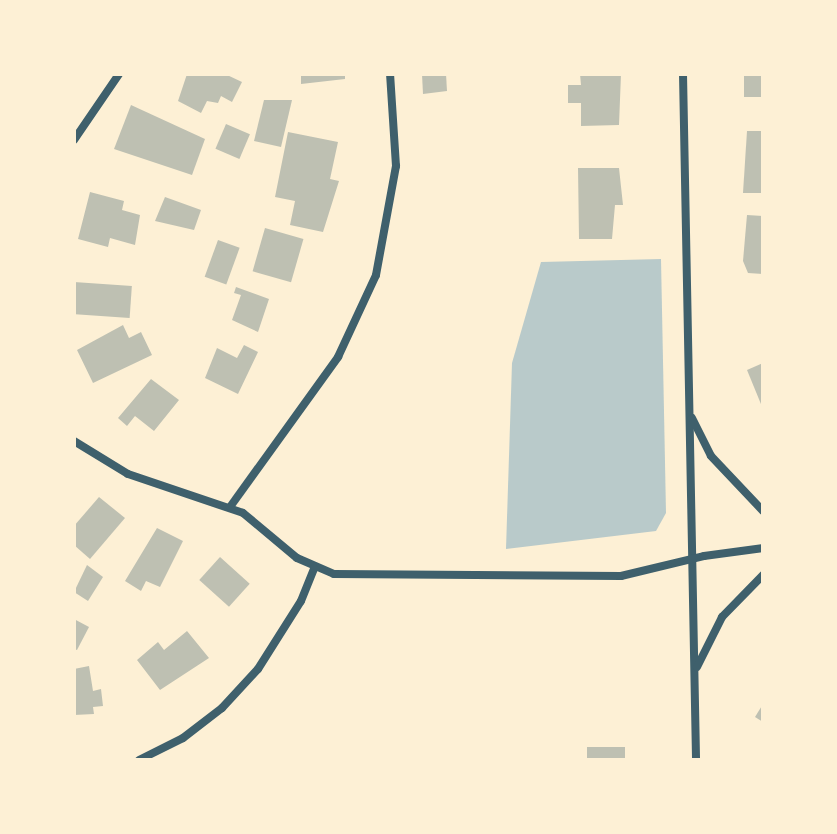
<!DOCTYPE html>
<html>
<head>
<meta charset="utf-8">
<style>
	body { margin:0 }
	#map { position:relative; width:837px; height:834px; overflow:hidden; background:#fdf0d5; font-family:"Open Sans",sans-serif }
	div>[style] { position:absolute }
	.green>* { inset:0; background:#b9caca }
	.building>* { inset:0; background:#bec0b2; transform-origin:0 0 }
	.minor>* { height:8px; margin:-4px; padding:0 4px; transform-origin:4px; border-radius:4px; background:#3f606c }
	span { translate:-50% -50%; white-space:nowrap; text-align:center; line-height:1.15; -webkit-text-stroke:8px #fdf0d5; paint-order:stroke }
	.frame { position:absolute; inset:0; border:76px solid #fdf0d5; pointer-events:none }
</style>
</head>
<body>
<div id="map">
	<div class="green">
		<div style="clip-path:polygon(661px 259px,666px 513px,656px 531px,506px 549px,512px 363px,541px 262px)"></div>
	</div>
	<div class="building">
		<div style="clip-path:polygon(187px 74px,225px 74px,242px 82px,232px 102px,221px 96px,218px 103px,207px 101px,201px 113px,178px 101px)"></div>
		<div style="clip-path:polygon(301px 74px,345px 74px,345px 79px,301px 84px)"></div>
		<div style="clip-path:polygon(422px 74px,446px 74px,447px 91px,423px 94px)"></div>
		<div style="clip-path:polygon(580px 74px,621px 74px,619px 125px,581px 126px,581px 103px,568px 103px,568px 85px,581px 85px)"></div>
		<div style="left:744px;top:74px;width:19px;height:23px"></div>
		<div style="clip-path:polygon(264px 100px,292px 100px,281px 147px,254px 141px)"></div>
		<div style="clip-path:polygon(131px 105px,205px 139px,192px 175px,114px 149px)"></div>
		<div style="left:226px;top:124px;width:26px;height:27px;rotate:23deg"></div>
		<div style="clip-path:polygon(747px 131px,763px 131px,763px 193px,743px 193px)"></div>
		<div style="clip-path:polygon(288px 132px,338px 142px,330px 179px,339px 181px,323px 232px,290px 225px,295px 201px,275px 197px)"></div>
		<div style="clip-path:polygon(578px 168px,619px 168px,623px 205px,615px 205px,612px 239px,579px 239px)"></div>
		<div style="clip-path:polygon(90px 192px,124px 201px,122px 210px,140px 215px,135px 245px,110px 238px,108px 247px,78px 239px)"></div>
		<div style="clip-path:polygon(165px 197px,201px 210px,194px 230px,155px 221px)"></div>
		<div style="clip-path:polygon(747px 215px,763px 216px,763px 274px,748px 273px,743px 261px)"></div>
		<div style="left:265px;top:228px;width:40px;height:45px;rotate:16deg"></div>
		<div style="left:218px;top:240px;width:23px;height:39px;rotate:20deg"></div>
		<div style="left:74px;top:282px;width:58px;height:32px;rotate:4deg"></div>
		<div style="clip-path:polygon(236px 287px,269px 299px,258px 332px,232px 320px,241px 295px,234px 293px)"></div>
		<div style="clip-path:polygon(123px 325px,129px 338px,141px 332px,152px 355px,93px 383px,77px 350px)"></div>
		<div style="clip-path:polygon(244px 345px,258px 352px,238px 394px,205px 378px,217px 348px,237px 358px)"></div>
		<div style="clip-path:polygon(763px 363px,763px 409px,747px 370px)"></div>
		<div style="clip-path:polygon(151px 379px,179px 400px,154px 431px,135px 416px,127px 426px,118px 418px)"></div>
		<div style="clip-path:polygon(99px 497px,125px 518px,90px 559px,74px 545px,74px 526px)"></div>
		<div style="clip-path:polygon(157px 528px,183px 541px,160px 587px,146px 581px,141px 591px,125px 581px)"></div>
		<div style="left:220px;top:557px;width:40px;height:31px;rotate:42deg"></div>
		<div style="clip-path:polygon(87px 565px,103px 577px,88px 601px,74px 592px)"></div>
		<div style="clip-path:polygon(74px 619px,89px 627px,77px 650px,74px 649px)"></div>
		<div style="clip-path:polygon(187px 631px,209px 658px,160px 690px,137px 660px,158px 642px,164px 650px)"></div>
		<div style="clip-path:polygon(89px 666px,93px 691px,101px 689px,103px 706px,93px 707px,94px 714px,74px 715px,74px 669px)"></div>
		<div style="clip-path:polygon(763px 704px,763px 722px,755px 717px)"></div>
		<div style="left:587px;top:747px;width:38px;height:13px"></div>
	</div>
	<div class="minor">
		<div style="left:683px;top:74px;width:686px;rotate:88.91deg"></div>
		<div style="left:74px;top:140px;width:80px;rotate:-55.7deg"></div>
		<div style="left:692px;top:418px;width:42px;rotate:63.4deg"></div>
		<div style="left:711px;top:456px;width:76px;rotate:46.6deg"></div>
		<div style="left:74px;top:441px;width:63px;rotate:31.4deg"></div>
		<div style="left:128px;top:474px;width:121px;rotate:18.7deg"></div>
		<div style="left:243px;top:513px;width:70px;rotate:39.8deg"></div>
		<div style="left:297px;top:558px;width:40px;rotate:23.4deg"></div>
		<div style="left:334px;top:574px;width:287px;rotate:0.4deg"></div>
		<div style="left:621px;top:576px;width:85px;rotate:-13.5deg"></div>
		<div style="left:704px;top:556px;width:60px;rotate:-7.7deg"></div>
		<div style="left:230px;top:507px;width:185px;rotate:-54.2deg"></div>
		<div style="left:338px;top:357px;width:90px;rotate:-65.1deg"></div>
		<div style="left:376px;top:275px;width:111px;rotate:-79.6deg"></div>
		<div style="left:396px;top:166px;width:92px;rotate:-93.7deg"></div>
		<div style="left:697px;top:667px;width:56px;rotate:-63.4deg"></div>
		<div style="left:722px;top:617px;width:59px;rotate:-45.7deg"></div>
		<div style="left:139px;top:760px;width:49px;rotate:-26.6deg"></div>
		<div style="left:183px;top:738px;width:49px;rotate:-37.6deg"></div>
		<div style="left:222px;top:708px;width:53px;rotate:-47.3deg"></div>
		<div style="left:258px;top:669px;width:80px;rotate:-57.7deg"></div>
		<div style="left:301px;top:601px;width:35px;rotate:-68deg"></div>
	</div>
	<div class="frame"></div>
</div>
</body>
</html>
